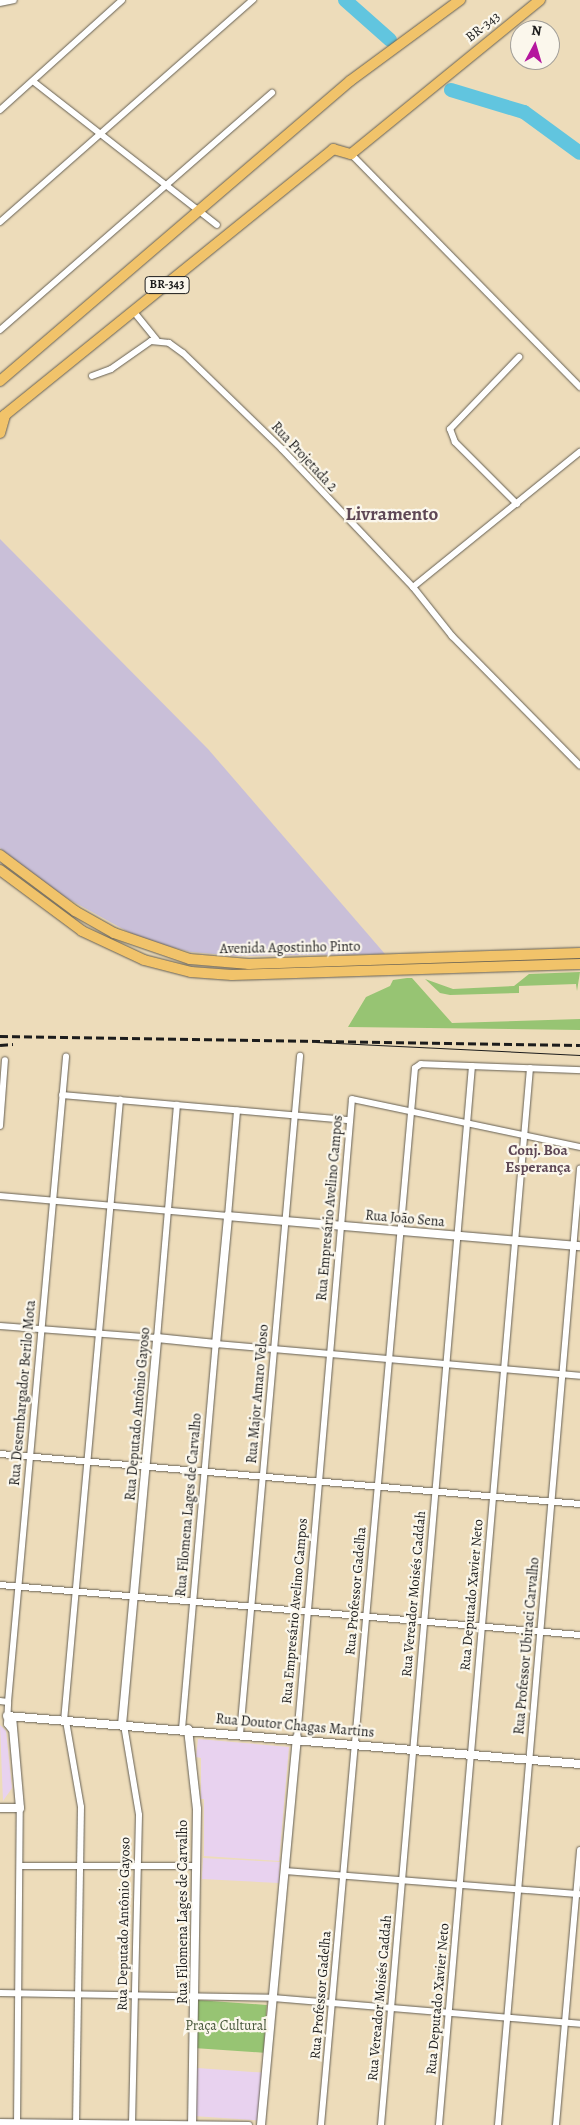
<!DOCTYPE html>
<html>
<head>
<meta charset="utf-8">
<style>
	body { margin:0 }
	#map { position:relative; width:580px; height:2125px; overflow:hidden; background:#eddcba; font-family:Alegreya,serif }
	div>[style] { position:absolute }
	.built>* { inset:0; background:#e8d2ef; transform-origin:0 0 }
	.industrial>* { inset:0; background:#c9bfd8 }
	.green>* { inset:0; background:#97c473; transform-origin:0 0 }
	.river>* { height:14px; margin:-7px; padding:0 7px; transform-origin:7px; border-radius:7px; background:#61c5df }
	.roads { filter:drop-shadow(0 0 1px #655f53) drop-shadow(0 0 1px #655f53) }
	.minor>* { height:6px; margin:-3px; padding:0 3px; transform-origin:3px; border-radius:3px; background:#fff }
	.tertiary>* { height:8px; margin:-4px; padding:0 4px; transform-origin:4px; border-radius:4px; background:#fff }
	.primary>* { height:10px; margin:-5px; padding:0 5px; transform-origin:5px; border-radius:5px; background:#f1c36a }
	.trunk>* { height:10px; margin:-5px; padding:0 5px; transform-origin:5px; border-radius:5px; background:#f1c36a }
	.tram>* { height:1px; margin:-0.5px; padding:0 0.5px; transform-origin:0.5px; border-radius:0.5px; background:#1c1c1c }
	.rail>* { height:2.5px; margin-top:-1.25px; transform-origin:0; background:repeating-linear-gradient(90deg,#1c1c1c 0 8px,transparent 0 12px) }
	span { translate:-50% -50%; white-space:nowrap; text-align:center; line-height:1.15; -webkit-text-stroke:4.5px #fbf7ec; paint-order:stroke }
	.shield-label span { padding:1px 4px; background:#fbf7ec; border:1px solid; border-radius:4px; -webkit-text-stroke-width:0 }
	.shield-label { font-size:12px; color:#1c1c1c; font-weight:700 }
	.street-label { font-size:14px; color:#1c1c1c }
	.park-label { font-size:14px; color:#47573a }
	.neighbourhood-label { font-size:15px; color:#5e4755; font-weight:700 }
	.district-label { font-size:19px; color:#5e4755; font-weight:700 }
	.north { position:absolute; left:510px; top:20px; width:50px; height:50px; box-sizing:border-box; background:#fbf7ec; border:1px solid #a29f99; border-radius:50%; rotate:6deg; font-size:14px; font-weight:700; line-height:20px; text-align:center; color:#1c1c1c }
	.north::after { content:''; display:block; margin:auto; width:18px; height:22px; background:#b5179e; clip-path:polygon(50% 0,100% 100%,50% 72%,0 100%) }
</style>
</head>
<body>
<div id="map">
	<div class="built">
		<div style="clip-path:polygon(0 1725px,6px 1731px,12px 1788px,3px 1801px)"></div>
		<div style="clip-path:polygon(198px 1739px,289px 1747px,279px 1861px,204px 1856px,204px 1799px,201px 1799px,201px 1758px,196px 1757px)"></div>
		<div style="left:203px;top:1858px;width:77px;height:21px;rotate:3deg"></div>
		<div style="left:197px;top:2068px;width:65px;height:48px;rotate:4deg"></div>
	</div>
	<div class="industrial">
		<div style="clip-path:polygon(0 539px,208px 749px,385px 954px,237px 956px,191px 952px,143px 940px,43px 885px,0 848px)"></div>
	</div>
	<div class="green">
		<div style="clip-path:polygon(580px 972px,577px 991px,576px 984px,519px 986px,519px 993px,450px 995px,440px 993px,425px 979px,453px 989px,514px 986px,529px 974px)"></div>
		<div style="clip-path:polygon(407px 978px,412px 978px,452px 1023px,580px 1019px,580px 1030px,348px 1027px,366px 997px,390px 986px,393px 980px)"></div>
		<div style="left:197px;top:2000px;width:70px;height:48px;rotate:4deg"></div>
	</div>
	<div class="river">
		<div style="left:345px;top:0;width:60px;rotate:41.6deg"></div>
		<div style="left:451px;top:90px;width:76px;rotate:16.8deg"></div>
		<div style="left:524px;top:112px;width:69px;rotate:36.2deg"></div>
	</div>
	<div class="roads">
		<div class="minor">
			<div style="left:0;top:3px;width:14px;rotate:-12deg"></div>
			<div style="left:34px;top:82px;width:232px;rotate:38deg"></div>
			<div style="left:0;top:110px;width:164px;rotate:-42deg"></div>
			<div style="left:351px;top:154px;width:327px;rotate:45.5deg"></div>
			<div style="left:0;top:222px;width:337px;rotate:-41.3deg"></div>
			<div style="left:134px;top:312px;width:36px;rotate:51deg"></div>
			<div style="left:0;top:330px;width:361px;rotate:-41.1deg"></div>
			<div style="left:92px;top:376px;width:20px;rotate:-20deg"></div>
			<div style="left:111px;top:369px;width:49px;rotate:-35deg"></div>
			<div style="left:151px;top:341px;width:18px;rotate:6deg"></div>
			<div style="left:169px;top:343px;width:17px;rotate:36deg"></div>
			<div style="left:183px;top:353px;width:138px;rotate:44.1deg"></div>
			<div style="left:282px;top:449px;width:190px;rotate:46.5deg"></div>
			<div style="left:413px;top:587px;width:63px;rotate:51.5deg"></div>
			<div style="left:452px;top:636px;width:182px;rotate:45.4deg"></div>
			<div style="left:517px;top:504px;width:88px;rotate:-135deg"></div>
			<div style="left:455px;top:442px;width:14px;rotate:-111deg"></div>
			<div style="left:450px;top:429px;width:100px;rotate:-46.2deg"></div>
			<div style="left:413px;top:587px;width:215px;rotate:-39deg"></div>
			<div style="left:62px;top:1095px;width:289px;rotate:5deg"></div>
			<div style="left:0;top:1126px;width:66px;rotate:-85.7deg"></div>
			<div style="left:0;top:1196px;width:229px;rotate:5deg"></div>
			<div style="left:228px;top:1216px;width:106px;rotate:-85.1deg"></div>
			<div style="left:0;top:1326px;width:157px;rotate:4.4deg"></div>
			<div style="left:157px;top:1338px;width:234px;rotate:-85.1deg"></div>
			<div style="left:0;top:1454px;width:582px;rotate:4.93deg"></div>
			<div style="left:0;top:1585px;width:582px;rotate:4.93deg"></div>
			<div style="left:0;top:1701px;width:8px;rotate:7deg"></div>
			<div style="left:64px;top:1721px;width:624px;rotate:-84.85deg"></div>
			<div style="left:66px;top:1721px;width:87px;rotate:80.1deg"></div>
			<div style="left:81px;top:1807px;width:318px;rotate:90.9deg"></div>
			<div style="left:124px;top:1725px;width:91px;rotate:80.5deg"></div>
			<div style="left:139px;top:1815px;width:310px;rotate:91.3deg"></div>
			<div style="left:11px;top:1729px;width:6px;rotate:-129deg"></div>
			<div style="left:7px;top:1724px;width:22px;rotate:-87deg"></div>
			<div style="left:8px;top:1702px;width:648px;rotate:-84.86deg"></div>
			<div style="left:182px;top:1729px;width:386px;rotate:-85deg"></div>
			<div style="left:216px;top:1344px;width:365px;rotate:5deg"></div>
			<div style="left:240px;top:1734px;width:681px;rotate:-84.94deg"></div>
			<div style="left:297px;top:1738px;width:641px;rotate:-85.08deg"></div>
			<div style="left:352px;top:1099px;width:233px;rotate:11.9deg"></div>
			<div style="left:20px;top:1866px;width:176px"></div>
			<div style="left:285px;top:1871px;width:296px;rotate:4.5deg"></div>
			<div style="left:0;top:1993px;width:273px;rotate:1deg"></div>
			<div style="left:273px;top:1998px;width:308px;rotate:4.8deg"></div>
			<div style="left:0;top:2122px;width:249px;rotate:0.7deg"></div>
			<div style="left:17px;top:2125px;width:317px;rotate:-89.5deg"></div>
			<div style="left:321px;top:2125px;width:1061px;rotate:-84.92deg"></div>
			<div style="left:415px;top:1068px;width:7px;rotate:-34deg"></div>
			<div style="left:421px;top:1064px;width:159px;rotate:2.2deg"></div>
			<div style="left:381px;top:2125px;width:1063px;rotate:-85.09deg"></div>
			<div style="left:439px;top:2125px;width:1061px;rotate:-85.08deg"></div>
			<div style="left:498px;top:2125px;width:960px;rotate:-85.1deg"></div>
			<div style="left:556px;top:2125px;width:276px;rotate:-85deg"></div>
		</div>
		<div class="tertiary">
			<div style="left:7px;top:1716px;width:575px;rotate:4.79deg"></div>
			<div style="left:122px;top:1725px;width:389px;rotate:-84.8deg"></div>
			<div style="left:157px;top:1338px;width:59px;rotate:5.8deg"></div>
			<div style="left:216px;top:1344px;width:129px;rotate:-84.6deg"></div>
			<div style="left:228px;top:1216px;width:353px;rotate:4.9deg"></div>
			<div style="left:188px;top:1729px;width:81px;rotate:83.6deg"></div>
			<div style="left:197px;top:1809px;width:316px;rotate:90.9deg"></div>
			<div style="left:0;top:1808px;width:20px"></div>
			<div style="left:20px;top:1808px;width:91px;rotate:-95deg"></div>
			<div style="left:261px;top:2125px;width:389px;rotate:-84.7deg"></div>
		</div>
		<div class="primary">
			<div style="left:0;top:855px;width:94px;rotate:36.7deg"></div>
			<div style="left:75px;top:911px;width:45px;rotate:29.4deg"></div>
			<div style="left:114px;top:933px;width:80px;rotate:18.9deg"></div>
			<div style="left:190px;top:959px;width:59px;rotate:4.8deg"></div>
			<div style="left:249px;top:964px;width:331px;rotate:-1.9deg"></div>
			<div style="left:0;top:870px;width:102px;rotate:36.6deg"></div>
			<div style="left:82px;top:931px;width:68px;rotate:25.1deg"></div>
			<div style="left:144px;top:960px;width:49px;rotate:14.3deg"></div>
			<div style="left:191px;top:972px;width:41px;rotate:4.2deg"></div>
			<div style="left:232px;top:975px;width:348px;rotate:-1.8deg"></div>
		</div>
		<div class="trunk">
			<div style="left:0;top:381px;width:461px;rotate:-40.6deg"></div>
			<div style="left:350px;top:81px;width:137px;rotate:-36.4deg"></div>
			<div style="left:0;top:419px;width:429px;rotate:-39deg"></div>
			<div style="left:333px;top:149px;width:19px;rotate:16deg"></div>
			<div style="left:351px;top:154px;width:244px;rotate:-39.2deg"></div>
			<div style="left:0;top:433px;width:19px;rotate:-74deg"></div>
		</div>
	</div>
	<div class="tram">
		<div style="left:316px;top:1042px;width:264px;rotate:2.8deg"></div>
	</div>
	<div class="rail">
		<div style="left:0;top:1036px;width:580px;rotate:0.89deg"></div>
		<div style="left:0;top:1045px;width:13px;rotate:-4deg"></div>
	</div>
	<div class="shield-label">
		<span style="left:167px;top:285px">BR-343</span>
	</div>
	<div class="street-label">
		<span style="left:483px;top:27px;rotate:-38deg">BR-343</span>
		<span style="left:304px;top:457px;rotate:47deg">Rua Projetada 2</span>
		<span style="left:290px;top:948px;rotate:-1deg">Avenida Agostinho Pinto</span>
		<span style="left:330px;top:1208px;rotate:-85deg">Rua Empresário Avelino Campos</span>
		<span style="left:405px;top:1219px;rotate:5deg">Rua João Sena</span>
		<span style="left:23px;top:1393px;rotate:-85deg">Rua Desembargador Berilo Mota</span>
		<span style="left:258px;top:1394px;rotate:-85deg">Rua Major Amaro Veloso</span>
		<span style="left:138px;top:1414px;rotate:-85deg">Rua Deputado Antônio Gayoso</span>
		<span style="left:189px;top:1505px;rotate:-85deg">Rua Filomena Lages de Carvalho</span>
		<span style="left:356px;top:1591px;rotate:-85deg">Rua Professor Gadelha</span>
		<span style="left:414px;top:1594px;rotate:-85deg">Rua Vereador Moisés Caddah</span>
		<span style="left:472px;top:1595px;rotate:-85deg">Rua Deputado Xavier Neto</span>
		<span style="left:295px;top:1611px;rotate:-85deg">Rua Empresário Avelino Campos</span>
		<span style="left:527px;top:1646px;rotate:-85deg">Rua Professor Ubiraci Carvalho</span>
		<span style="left:295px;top:1726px;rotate:5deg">Rua Doutor Chagas Martins</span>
		<span style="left:183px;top:1912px;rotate:-90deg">Rua Filomena Lages de Carvalho</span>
		<span style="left:124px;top:1924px;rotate:-89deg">Rua Deputado Antônio Gayoso</span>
		<span style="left:321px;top:1995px;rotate:-85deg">Rua Professor Gadelha</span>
		<span style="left:380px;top:1998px;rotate:-85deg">Rua Vereador Moisés Caddah</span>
		<span style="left:438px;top:1999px;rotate:-85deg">Rua Deputado Xavier Neto</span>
	</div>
	<div class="park-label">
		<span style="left:226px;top:2026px">Praça Cultural</span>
	</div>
	<div class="neighbourhood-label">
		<span style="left:538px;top:1159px">Conj. Boa<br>Esperança</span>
	</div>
	<div class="district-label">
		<span style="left:392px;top:515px">Livramento</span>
	</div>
	<div class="north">N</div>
</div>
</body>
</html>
